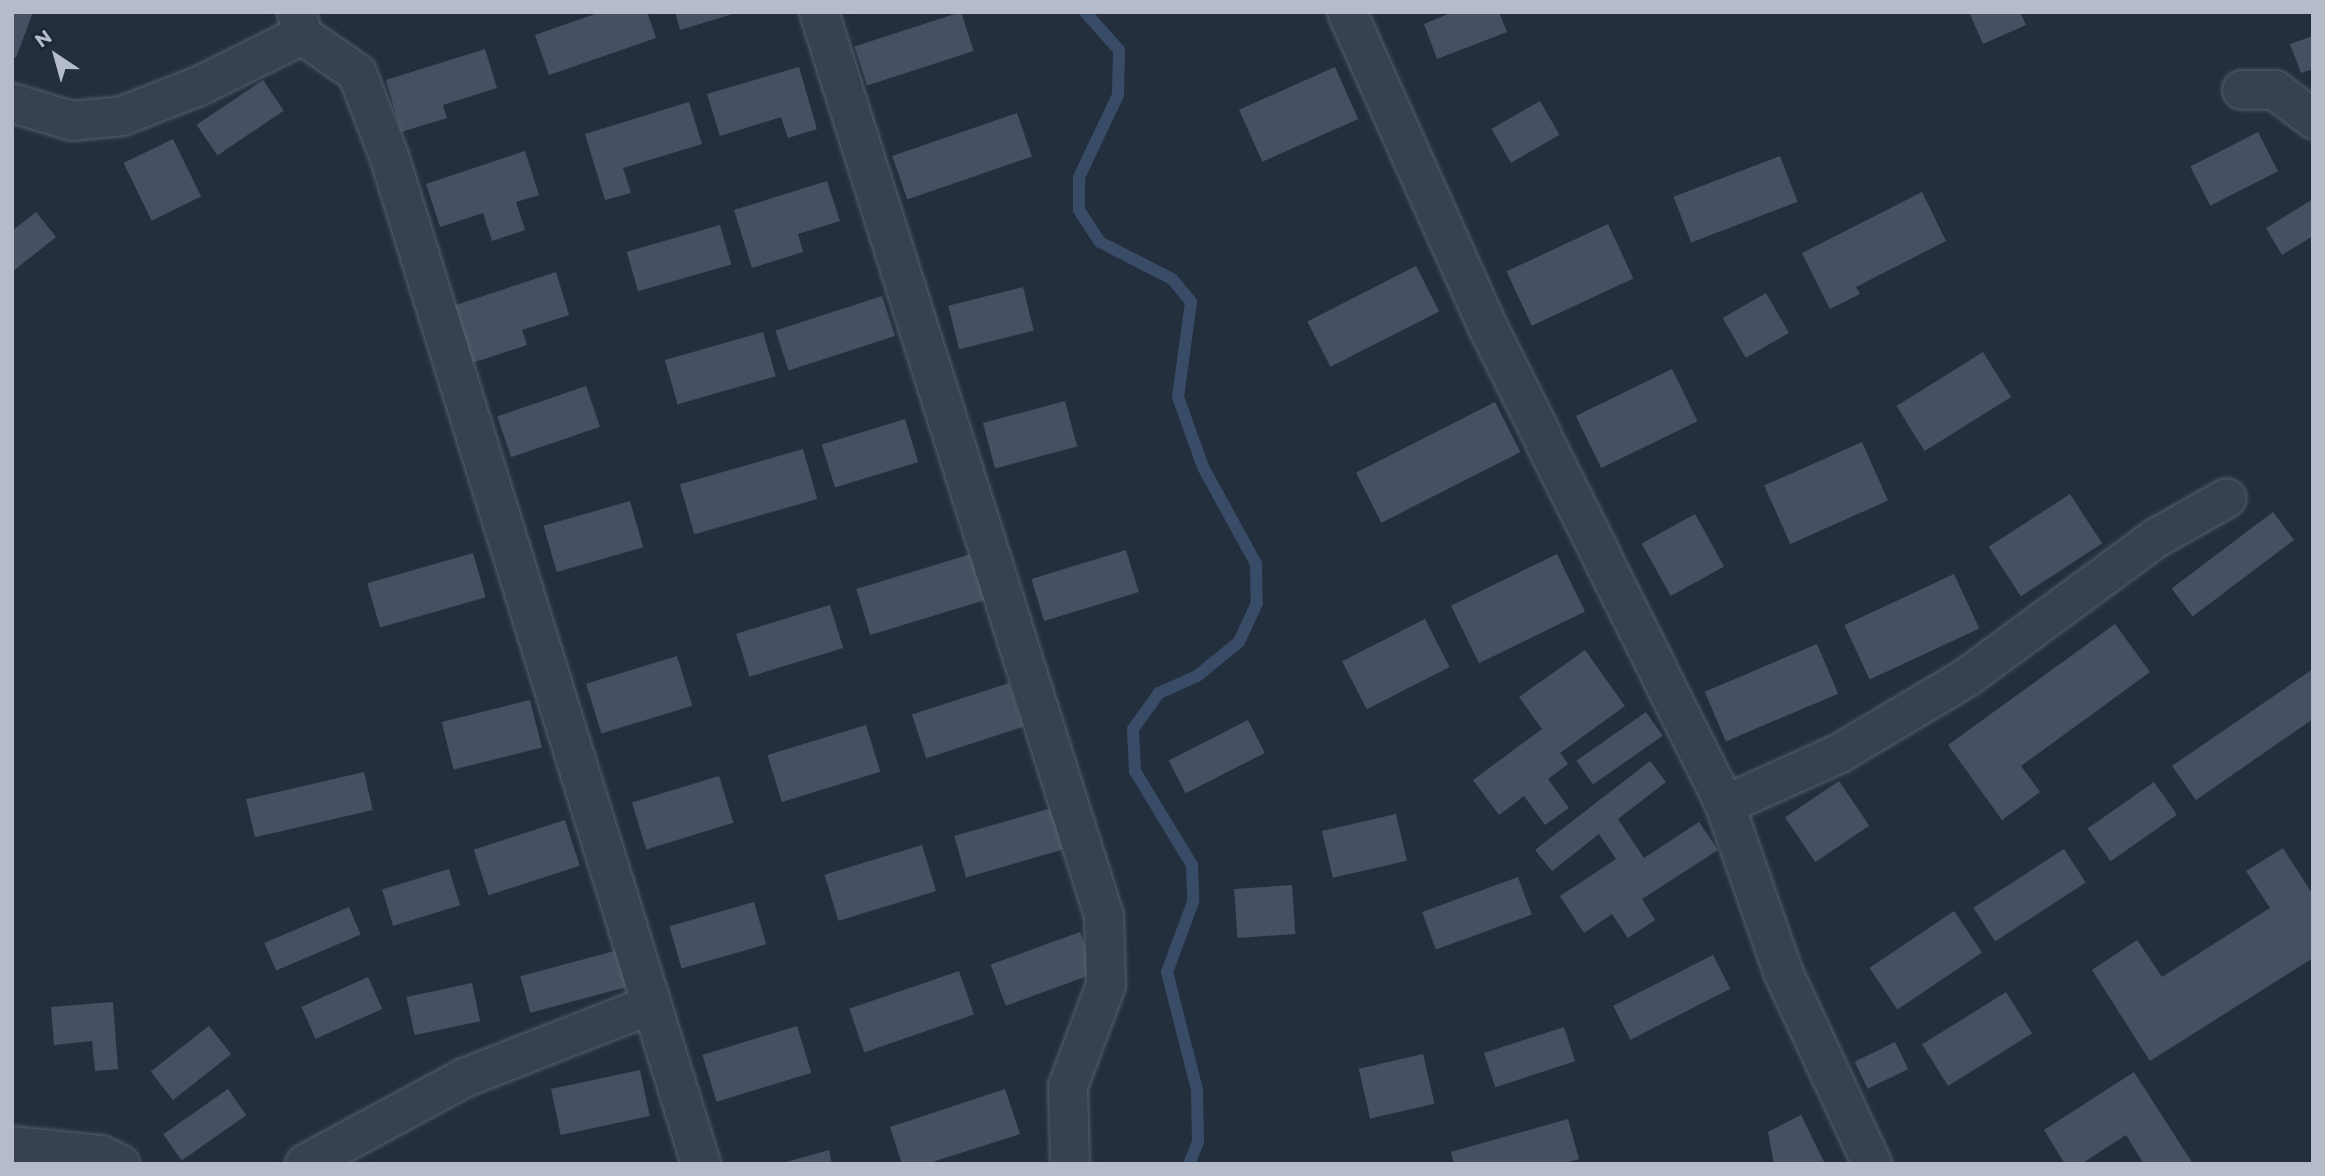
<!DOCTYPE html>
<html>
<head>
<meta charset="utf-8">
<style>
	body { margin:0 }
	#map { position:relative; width:2325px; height:1176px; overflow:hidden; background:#242f3e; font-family:Montserrat,sans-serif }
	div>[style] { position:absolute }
	.stream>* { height:12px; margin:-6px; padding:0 6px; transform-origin:6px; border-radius:6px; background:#394c67 }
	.building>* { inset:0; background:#455162; transform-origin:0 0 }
	.roads { filter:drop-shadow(0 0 2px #565f6c) drop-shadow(0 0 2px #565f6c) }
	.minor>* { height:38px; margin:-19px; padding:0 19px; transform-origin:19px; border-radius:19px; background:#38414e }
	span { translate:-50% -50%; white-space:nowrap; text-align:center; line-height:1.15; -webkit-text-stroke:5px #1d2633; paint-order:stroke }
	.frame { position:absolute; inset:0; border:14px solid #b4bcc9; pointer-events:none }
	.north { position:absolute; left:21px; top:21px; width:70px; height:70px; -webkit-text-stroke:5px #1d2633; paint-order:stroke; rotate:324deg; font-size:19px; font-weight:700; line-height:28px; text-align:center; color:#b4bcc9 }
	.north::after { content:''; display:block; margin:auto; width:24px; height:32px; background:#b4bcc9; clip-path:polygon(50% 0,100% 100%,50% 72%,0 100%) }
</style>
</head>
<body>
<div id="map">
	<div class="stream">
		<div style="left:1085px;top:12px;width:51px;rotate:48.2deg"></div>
		<div style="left:1119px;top:50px;width:45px;rotate:91.3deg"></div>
		<div style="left:1118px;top:95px;width:91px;rotate:115.4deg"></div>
		<div style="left:1079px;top:177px;width:33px;rotate:90deg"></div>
		<div style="left:1079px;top:210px;width:38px;rotate:57deg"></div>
		<div style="left:1100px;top:242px;width:81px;rotate:27.2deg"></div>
		<div style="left:1172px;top:279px;width:30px;rotate:50deg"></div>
		<div style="left:1191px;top:302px;width:96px;rotate:97.8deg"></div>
		<div style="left:1178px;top:397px;width:74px;rotate:70.3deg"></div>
		<div style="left:1203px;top:467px;width:111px;rotate:61.3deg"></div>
		<div style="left:1256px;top:564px;width:39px;rotate:89deg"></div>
		<div style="left:1257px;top:603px;width:43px;rotate:114.8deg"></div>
		<div style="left:1239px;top:642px;width:54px;rotate:141deg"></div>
		<div style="left:1197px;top:676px;width:42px;rotate:155.9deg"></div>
		<div style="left:1159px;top:693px;width:44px;rotate:125.8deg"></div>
		<div style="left:1133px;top:729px;width:42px;rotate:87.3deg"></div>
		<div style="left:1135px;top:771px;width:110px;rotate:58.8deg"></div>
		<div style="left:1192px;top:865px;width:37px;rotate:88deg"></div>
		<div style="left:1193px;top:902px;width:75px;rotate:110.4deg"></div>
		<div style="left:1167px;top:972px;width:122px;rotate:75.7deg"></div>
		<div style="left:1197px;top:1090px;width:52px;rotate:88.9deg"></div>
		<div style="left:1198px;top:1142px;width:24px;rotate:112deg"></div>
	</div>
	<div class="building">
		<div style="clip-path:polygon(12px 12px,33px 12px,16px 58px,12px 57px)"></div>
		<div style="clip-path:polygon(601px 12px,647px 12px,656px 38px,549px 75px,535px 35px)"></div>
		<div style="clip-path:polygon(675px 12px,736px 12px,736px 13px,680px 30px)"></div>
		<div style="left:961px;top:12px;width:41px;height:112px;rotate:72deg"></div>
		<div style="clip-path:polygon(1453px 12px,1499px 12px,1507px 32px,1437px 59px,1424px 24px)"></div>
		<div style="clip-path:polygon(1969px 12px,2020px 12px,2026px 25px,1983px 44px)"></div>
		<div style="clip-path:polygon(2313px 36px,2313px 69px,2301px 73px,2290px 44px)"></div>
		<div style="clip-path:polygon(485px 49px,497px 88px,443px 105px,447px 118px,401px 132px,386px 80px)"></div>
		<div style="clip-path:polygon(799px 67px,817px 129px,788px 138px,781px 117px,720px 136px,707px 94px)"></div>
		<div style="left:1335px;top:67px;width:57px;height:105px;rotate:66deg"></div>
		<div style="left:263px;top:80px;width:37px;height:80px;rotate:56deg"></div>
		<div style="left:1540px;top:101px;width:39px;height:56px;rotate:60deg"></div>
		<div style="clip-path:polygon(689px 102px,702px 144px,623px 168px,631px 193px,605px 200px,585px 134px)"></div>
		<div style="left:1017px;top:113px;width:46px;height:132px;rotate:71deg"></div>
		<div style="left:2258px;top:132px;width:44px;height:76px;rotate:63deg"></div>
		<div style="left:173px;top:139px;width:64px;height:55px;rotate:64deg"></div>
		<div style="clip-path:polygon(525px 151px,539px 195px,516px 202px,525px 230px,492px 241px,483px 213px,440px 227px,426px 184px)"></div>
		<div style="left:1780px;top:156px;width:49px;height:114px;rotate:69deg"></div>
		<div style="clip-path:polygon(827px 181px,840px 221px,798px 234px,803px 252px,752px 268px,734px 210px)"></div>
		<div style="clip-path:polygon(1922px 192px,1946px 241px,1856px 287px,1860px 294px,1830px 309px,1802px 253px)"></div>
		<div style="clip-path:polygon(2313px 199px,2313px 236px,2282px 255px,2266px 228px)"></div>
		<div style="clip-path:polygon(36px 212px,56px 237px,12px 272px,12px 231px)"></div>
		<div style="left:1608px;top:224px;width:60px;height:112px;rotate:65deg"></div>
		<div style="left:720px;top:225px;width:41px;height:97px;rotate:74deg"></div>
		<div style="left:1416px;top:266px;width:51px;height:122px;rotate:63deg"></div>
		<div style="clip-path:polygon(556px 272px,569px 315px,522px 330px,527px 345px,472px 363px,453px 306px)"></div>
		<div style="left:1023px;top:287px;width:45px;height:77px;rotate:76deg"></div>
		<div style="left:1766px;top:293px;width:46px;height:50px;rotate:60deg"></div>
		<div style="left:882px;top:296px;width:42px;height:112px;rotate:72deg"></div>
		<div style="left:763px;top:332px;width:46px;height:102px;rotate:74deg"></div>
		<div style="left:1983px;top:352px;width:53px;height:102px;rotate:58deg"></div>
		<div style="left:1672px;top:369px;width:58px;height:107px;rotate:64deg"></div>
		<div style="left:586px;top:386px;width:43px;height:94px;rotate:71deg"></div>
		<div style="left:1065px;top:401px;width:47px;height:85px;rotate:75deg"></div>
		<div style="left:1495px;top:402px;width:56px;height:156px;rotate:63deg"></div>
		<div style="left:905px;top:419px;width:45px;height:87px;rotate:73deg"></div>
		<div style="left:1862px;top:442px;width:64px;height:107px;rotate:66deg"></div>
		<div style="left:803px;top:449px;width:52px;height:128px;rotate:74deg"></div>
		<div style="left:2070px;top:494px;width:59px;height:97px;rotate:57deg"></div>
		<div style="left:630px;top:501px;width:48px;height:90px;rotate:74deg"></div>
		<div style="left:2273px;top:512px;width:35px;height:127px;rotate:53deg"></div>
		<div style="left:1695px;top:514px;width:60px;height:61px;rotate:61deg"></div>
		<div style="left:1126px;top:550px;width:44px;height:99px;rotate:73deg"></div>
		<div style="left:473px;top:553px;width:46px;height:110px;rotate:74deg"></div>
		<div style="left:971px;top:554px;width:48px;height:120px;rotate:73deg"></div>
		<div style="left:1557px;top:554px;width:64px;height:118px;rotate:64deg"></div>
		<div style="left:1954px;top:574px;width:60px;height:121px;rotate:65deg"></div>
		<div style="left:830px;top:605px;width:45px;height:98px;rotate:73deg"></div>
		<div style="left:1425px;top:619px;width:54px;height:93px;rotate:63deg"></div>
		<div style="clip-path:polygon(2115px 624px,2150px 672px,2021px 766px,2040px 792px,2002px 820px,1948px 745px)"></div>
		<div style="left:1817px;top:644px;width:54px;height:122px;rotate:67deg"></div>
		<div style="clip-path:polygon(1585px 650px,1625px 706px,1560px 753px,1568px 764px,1548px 779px,1569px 808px,1545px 825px,1524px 796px,1499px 815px,1473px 780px,1542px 729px,1519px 697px)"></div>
		<div style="left:677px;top:656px;width:52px;height:95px;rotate:73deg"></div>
		<div style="clip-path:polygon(2313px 669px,2313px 719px,2196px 800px,2172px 766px)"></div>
		<div style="left:1009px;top:683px;width:46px;height:102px;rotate:72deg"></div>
		<div style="left:530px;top:700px;width:49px;height:91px;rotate:76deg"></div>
		<div style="left:1646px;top:712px;width:29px;height:85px;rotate:55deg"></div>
		<div style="left:1248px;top:720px;width:37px;height:89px;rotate:63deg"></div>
		<div style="left:866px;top:725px;width:49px;height:103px;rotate:73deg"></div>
		<div style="clip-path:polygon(1650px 761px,1666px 782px,1618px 819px,1644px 858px,1699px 822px,1718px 850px,1642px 899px,1655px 920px,1628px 938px,1612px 914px,1584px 933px,1560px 896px,1616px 859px,1599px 834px,1552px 871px,1535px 850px)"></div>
		<div style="left:364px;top:772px;width:39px;height:121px;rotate:77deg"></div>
		<div style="left:719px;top:776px;width:49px;height:91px;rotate:73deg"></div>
		<div style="left:1839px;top:781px;width:54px;height:65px;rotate:56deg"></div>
		<div style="left:2154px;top:782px;width:40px;height:81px;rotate:55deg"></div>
		<div style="left:1059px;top:806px;width:43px;height:109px;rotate:74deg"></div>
		<div style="left:1396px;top:814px;width:48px;height:76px;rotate:77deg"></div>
		<div style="left:565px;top:820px;width:48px;height:96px;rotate:72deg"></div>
		<div style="left:922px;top:845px;width:48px;height:102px;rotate:73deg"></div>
		<div style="clip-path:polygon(2283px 848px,2313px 895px,2313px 958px,2150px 1061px,2092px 970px,2137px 940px,2162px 977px,2270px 908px,2246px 871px)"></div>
		<div style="left:2064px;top:849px;width:40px;height:108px;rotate:57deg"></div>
		<div style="left:449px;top:869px;width:38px;height:70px;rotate:73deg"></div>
		<div style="left:1518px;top:877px;width:40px;height:102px;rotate:70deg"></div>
		<div style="left:1292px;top:885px;width:49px;height:58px;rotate:86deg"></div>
		<div style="left:754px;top:902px;width:44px;height:88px;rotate:74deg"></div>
		<div style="left:349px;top:907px;width:30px;height:92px;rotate:67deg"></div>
		<div style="left:1954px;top:911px;width:50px;height:102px;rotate:56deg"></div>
		<div style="left:1080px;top:932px;width:44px;height:95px;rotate:70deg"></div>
		<div style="left:618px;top:950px;width:38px;height:101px;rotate:75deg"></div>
		<div style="left:1713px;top:955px;width:38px;height:112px;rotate:63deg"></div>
		<div style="left:959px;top:971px;width:46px;height:116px;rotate:71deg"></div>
		<div style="left:368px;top:977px;width:35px;height:73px;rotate:66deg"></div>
		<div style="left:472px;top:983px;width:39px;height:67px;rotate:78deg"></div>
		<div style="left:2006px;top:992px;width:49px;height:99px;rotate:58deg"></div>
		<div style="clip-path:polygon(113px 1002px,118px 1069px,95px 1071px,92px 1041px,54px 1045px,51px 1007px)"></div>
		<div style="left:209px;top:1026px;width:36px;height:74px;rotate:52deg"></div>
		<div style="left:797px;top:1026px;width:49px;height:99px;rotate:73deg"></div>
		<div style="left:1564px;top:1027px;width:36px;height:84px;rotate:72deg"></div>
		<div style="left:1895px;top:1042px;width:30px;height:45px;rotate:64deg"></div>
		<div style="left:1423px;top:1054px;width:51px;height:66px;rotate:77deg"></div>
		<div style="left:640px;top:1070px;width:47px;height:91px;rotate:78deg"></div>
		<div style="clip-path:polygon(2134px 1072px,2193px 1164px,2144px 1164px,2126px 1135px,2081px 1164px,2065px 1164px,2044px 1130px)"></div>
		<div style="left:228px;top:1089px;width:32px;height:79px;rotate:55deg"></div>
		<div style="clip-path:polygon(1005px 1089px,1020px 1134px,926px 1164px,902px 1164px,890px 1127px)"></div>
		<div style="clip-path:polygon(1801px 1115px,1825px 1164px,1774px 1164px,1768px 1132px)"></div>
		<div style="clip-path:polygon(1568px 1119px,1579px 1159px,1562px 1164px,1454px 1164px,1451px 1152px)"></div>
		<div style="clip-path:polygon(829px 1150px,832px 1164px,783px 1164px,783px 1163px)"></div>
	</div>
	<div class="roads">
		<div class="minor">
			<div style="left:297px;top:12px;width:24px;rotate:78deg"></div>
			<div style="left:302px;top:35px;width:67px;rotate:34.6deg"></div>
			<div style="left:357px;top:73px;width:89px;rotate:68.9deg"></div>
			<div style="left:389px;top:156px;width:1055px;rotate:72.8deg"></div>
			<div style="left:819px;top:12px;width:948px;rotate:72.5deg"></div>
			<div style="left:1104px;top:916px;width:69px;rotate:88.3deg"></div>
			<div style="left:1106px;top:985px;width:108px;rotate:110.6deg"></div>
			<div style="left:1068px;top:1086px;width:78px;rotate:88.5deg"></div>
			<div style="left:1347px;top:12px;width:343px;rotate:65.9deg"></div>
			<div style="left:1487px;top:325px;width:536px;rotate:63.63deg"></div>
			<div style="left:1725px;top:805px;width:177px;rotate:70.8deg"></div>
			<div style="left:1783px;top:972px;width:212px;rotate:65.1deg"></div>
			<div style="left:2242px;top:90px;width:33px"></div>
			<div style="left:2275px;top:90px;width:48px;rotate:37.3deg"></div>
			<div style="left:12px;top:103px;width:63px;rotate:16.7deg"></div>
			<div style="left:72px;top:121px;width:50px;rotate:-5.7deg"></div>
			<div style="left:122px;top:116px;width:83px;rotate:-21.3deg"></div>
			<div style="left:199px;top:86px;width:115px;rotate:-26.3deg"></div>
			<div style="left:1725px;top:805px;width:126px;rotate:-24.3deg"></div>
			<div style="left:1840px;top:753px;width:147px;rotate:-30.8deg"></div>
			<div style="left:1966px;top:678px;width:236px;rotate:-36.4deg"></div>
			<div style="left:2156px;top:538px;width:81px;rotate:-29.4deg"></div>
			<div style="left:12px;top:1146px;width:89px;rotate:5.8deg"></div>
			<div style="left:101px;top:1155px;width:21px;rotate:25deg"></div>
			<div style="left:305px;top:1164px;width:181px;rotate:-28.4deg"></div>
			<div style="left:464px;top:1078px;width:200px;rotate:-21.4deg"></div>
		</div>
	</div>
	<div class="frame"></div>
	<div class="north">N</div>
</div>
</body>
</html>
